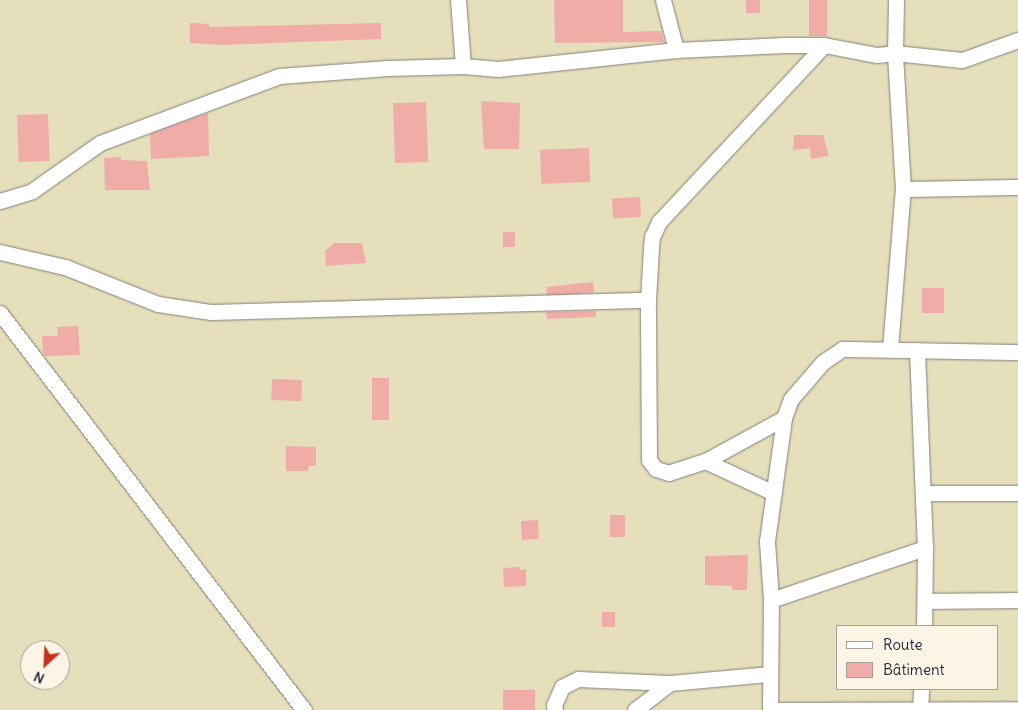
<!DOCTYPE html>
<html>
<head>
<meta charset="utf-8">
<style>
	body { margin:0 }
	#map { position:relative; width:1018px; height:710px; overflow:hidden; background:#e5dfbb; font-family:Delius,sans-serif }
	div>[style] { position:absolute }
	.building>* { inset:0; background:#f0ada8; transform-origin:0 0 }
	.roads { filter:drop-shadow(0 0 1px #84807b) drop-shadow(0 0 1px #84807b) }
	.minor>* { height:15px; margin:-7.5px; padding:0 7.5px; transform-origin:7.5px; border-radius:7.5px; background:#fff }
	span { translate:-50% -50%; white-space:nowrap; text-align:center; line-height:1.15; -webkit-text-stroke:4px #fcf5e5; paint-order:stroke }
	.legend { position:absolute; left:836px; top:625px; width:162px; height:65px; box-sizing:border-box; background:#fcf5e5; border:1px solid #a5a1a1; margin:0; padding:6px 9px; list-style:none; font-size:15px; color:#22223b }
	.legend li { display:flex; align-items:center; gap:10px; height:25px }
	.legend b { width:25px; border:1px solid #a5a1a1 }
	.north { position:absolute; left:20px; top:640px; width:50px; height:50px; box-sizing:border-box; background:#fcf5e5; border:1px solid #a5a1a1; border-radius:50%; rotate:205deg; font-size:14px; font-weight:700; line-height:20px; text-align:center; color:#22223b }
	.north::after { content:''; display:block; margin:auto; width:18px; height:22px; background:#c8321e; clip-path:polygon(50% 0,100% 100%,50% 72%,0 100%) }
</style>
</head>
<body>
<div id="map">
	<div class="building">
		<div style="clip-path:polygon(554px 0,623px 0,623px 32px,661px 31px,664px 42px,555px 43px)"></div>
		<div style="left:746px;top:0;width:14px;height:13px"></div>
		<div style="left:809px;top:0;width:18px;height:36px"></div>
		<div style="clip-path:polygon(190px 23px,209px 24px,209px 27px,381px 23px,381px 39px,223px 45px,190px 43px)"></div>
		<div style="clip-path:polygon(481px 101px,520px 103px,519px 149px,484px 149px)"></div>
		<div style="left:426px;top:102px;width:60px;height:33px;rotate:88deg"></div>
		<div style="clip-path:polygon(208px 113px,209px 156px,151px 159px,150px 134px)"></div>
		<div style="left:48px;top:114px;width:47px;height:31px;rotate:88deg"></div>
		<div style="clip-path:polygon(794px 135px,823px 135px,829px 156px,811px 159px,810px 148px,793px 150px)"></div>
		<div style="left:589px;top:148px;width:34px;height:49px;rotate:88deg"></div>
		<div style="clip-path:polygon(121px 157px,121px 160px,147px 161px,150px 190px,105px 190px,104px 158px)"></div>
		<div style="left:640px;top:197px;width:20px;height:28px;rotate:87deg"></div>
		<div style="left:503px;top:232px;width:12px;height:15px"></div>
		<div style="clip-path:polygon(334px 243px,362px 243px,366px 263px,326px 266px,325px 251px)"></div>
		<div style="left:593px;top:282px;width:10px;height:47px;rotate:84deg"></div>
		<div style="left:922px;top:288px;width:22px;height:25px"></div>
		<div style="clip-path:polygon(596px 311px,596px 317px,547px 319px,546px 312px)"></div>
		<div style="clip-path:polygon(78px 326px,80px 355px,45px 356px,43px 353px,42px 336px,58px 336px,57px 327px)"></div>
		<div style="left:372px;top:378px;width:17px;height:42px"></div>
		<div style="left:272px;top:379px;width:30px;height:21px;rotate:2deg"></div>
		<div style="clip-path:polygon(286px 446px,316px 447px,316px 466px,309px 466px,308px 471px,286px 471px)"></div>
		<div style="left:610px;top:515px;width:15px;height:22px"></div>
		<div style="left:538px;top:520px;width:19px;height:17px;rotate:87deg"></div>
		<div style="clip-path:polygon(748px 555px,747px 590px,732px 590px,732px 586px,705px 585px,705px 556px)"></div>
		<div style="clip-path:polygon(520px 567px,520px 570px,526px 569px,526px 586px,504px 587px,503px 568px)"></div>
		<div style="left:602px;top:612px;width:13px;height:15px"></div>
		<div style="left:503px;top:690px;width:32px;height:20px"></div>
	</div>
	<div class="roads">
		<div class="minor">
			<div style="left:663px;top:0;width:52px;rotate:75.4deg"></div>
			<div style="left:463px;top:66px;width:35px;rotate:5deg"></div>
			<div style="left:498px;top:69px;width:179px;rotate:-6.1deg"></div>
			<div style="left:676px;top:50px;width:109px;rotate:-2.6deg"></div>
			<div style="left:785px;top:45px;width:39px"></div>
			<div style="left:824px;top:45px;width:54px;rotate:10.7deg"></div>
			<div style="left:877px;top:55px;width:18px;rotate:-6deg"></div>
			<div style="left:895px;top:53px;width:67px;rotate:6deg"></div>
			<div style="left:962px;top:60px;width:59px;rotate:-19.7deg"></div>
			<div style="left:903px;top:189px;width:115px;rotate:-1deg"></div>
			<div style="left:0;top:201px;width:34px;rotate:-17deg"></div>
			<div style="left:32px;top:191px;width:83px;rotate:-35.2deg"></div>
			<div style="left:100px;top:143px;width:191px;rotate:-20.5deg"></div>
			<div style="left:279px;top:76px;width:109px;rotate:-4.2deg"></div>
			<div style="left:388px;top:68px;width:75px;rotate:-1.5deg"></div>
			<div style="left:463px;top:66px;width:66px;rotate:-94.3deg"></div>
			<div style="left:0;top:252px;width:67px;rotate:13deg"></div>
			<div style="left:65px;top:267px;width:100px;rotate:21.7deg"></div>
			<div style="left:158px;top:304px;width:54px;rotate:8.6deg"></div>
			<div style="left:211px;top:312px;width:437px;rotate:-1.6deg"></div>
			<div style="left:0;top:313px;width:500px;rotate:52.56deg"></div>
			<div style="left:890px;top:349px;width:161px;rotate:-85.4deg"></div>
			<div style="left:903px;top:189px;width:136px;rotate:-93.4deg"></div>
			<div style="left:895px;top:53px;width:53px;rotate:-88.9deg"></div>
			<div style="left:917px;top:350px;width:198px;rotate:87.7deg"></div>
			<div style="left:925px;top:548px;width:78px;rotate:90.7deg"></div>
			<div style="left:784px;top:418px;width:90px;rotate:151.4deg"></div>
			<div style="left:705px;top:461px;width:38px;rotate:162deg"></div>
			<div style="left:669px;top:473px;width:14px;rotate:-163deg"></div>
			<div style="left:656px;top:469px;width:11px;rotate:-128deg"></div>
			<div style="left:649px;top:460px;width:160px;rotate:-90.4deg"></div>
			<div style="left:648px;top:300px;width:52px;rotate:-86.7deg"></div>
			<div style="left:651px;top:248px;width:11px;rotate:-85deg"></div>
			<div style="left:652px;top:237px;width:17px;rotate:-65deg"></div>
			<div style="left:659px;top:222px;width:242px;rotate:-47deg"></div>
			<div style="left:705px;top:461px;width:76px;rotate:24.9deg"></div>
			<div style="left:923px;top:493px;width:95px"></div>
			<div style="left:771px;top:600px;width:59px;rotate:-93.9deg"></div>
			<div style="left:767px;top:541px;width:124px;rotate:-82.1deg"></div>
			<div style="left:784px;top:418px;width:20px;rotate:-70deg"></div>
			<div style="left:791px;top:399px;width:49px;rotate:-49.1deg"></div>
			<div style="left:823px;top:362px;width:23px;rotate:-34deg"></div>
			<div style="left:842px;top:349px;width:176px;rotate:1deg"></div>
			<div style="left:925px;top:601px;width:93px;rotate:-0.6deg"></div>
			<div style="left:555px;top:710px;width:5px;rotate:-101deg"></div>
			<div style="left:554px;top:705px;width:20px;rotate:-66deg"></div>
			<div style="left:562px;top:687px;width:18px;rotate:-27deg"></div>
			<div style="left:578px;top:679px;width:92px;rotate:2.5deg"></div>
			<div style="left:670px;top:683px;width:98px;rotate:-5.2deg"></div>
			<div style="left:635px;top:710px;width:44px;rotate:-37.6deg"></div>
			<div style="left:770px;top:710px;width:110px;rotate:-89.5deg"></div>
			<div style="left:771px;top:600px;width:163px;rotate:-18.7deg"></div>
			<div style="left:777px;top:710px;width:241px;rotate:-0.2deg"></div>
			<div style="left:920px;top:710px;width:21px;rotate:-87deg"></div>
		</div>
	</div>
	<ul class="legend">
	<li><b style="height:6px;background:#fff"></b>Route</li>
	<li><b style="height:14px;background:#f0ada8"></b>Bâtiment</li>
	</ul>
	<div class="north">N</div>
</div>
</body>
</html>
